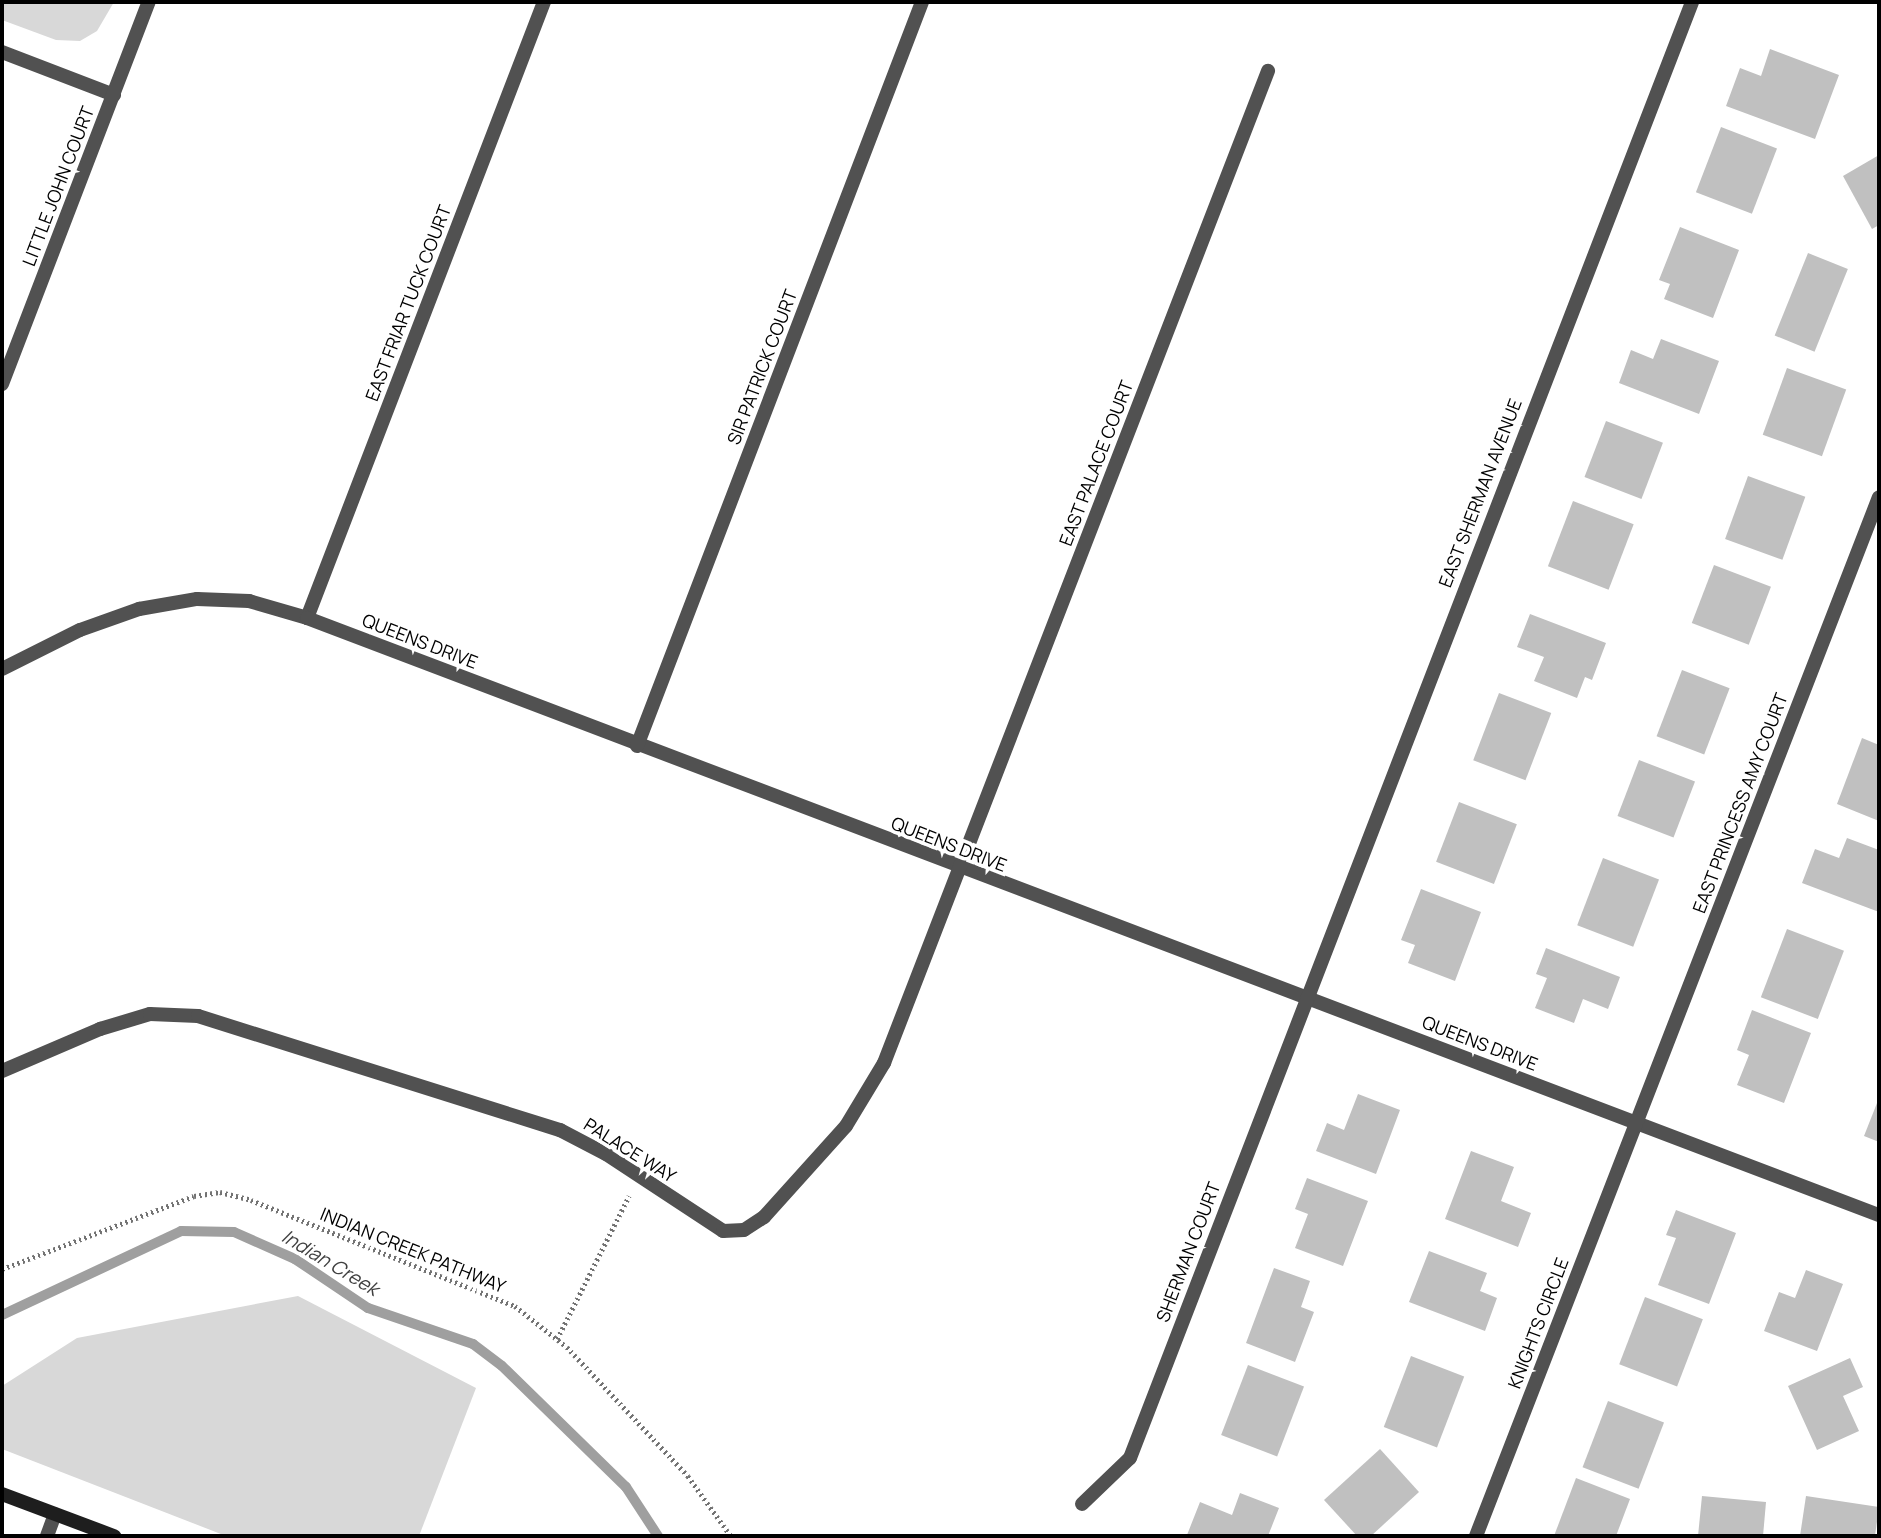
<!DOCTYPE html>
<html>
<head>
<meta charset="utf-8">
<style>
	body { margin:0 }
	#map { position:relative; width:1881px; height:1538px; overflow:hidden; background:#fff; font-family:Manrope,sans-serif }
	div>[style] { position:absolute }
	.green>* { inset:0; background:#d8d8d8 }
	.stream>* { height:10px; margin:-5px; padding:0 5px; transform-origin:5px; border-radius:5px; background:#9f9f9f }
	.building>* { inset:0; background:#c0c0c0; transform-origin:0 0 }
	.path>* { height:4.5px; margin-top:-2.25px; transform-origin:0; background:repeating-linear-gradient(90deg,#737373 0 2px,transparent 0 5.5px) }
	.minor>* { height:14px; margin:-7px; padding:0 7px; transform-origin:7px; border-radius:7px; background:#515151 }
	.secondary>* { height:14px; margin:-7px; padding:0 7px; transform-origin:7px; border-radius:7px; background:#1e1e1e }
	span { translate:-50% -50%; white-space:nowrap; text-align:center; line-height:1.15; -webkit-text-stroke:7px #fff; paint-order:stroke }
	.street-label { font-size:18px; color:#000 }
	.water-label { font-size:19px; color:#404040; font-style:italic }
	.frame { position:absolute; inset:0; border:4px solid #000; pointer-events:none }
</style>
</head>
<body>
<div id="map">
	<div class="green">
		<div style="clip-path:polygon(2px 2px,114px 2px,97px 31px,80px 41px,56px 40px,2px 20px)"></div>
		<div style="clip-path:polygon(298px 1296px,476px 1388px,419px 1536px,226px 1536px,2px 1449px,2px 1386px,77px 1338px)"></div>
	</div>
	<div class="stream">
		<div style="left:2px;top:1315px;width:198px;rotate:-25.1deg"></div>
		<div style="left:181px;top:1231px;width:53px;rotate:1.1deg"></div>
		<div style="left:234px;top:1232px;width:67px;rotate:23.9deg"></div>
		<div style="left:295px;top:1259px;width:88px;rotate:33.9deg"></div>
		<div style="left:368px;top:1308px;width:111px;rotate:18.9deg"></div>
		<div style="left:473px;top:1344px;width:36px;rotate:37deg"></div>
		<div style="left:502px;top:1366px;width:173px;rotate:44.3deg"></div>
		<div style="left:626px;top:1487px;width:59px;rotate:56.9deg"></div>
	</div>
	<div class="building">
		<div style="clip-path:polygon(1770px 49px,1839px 75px,1815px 139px,1726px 106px,1740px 68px,1761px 76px)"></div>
		<div style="left:1721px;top:127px;width:60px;height:70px;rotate:21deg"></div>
		<div style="clip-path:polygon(1879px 155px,1879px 225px,1872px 229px,1843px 176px)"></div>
		<div style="clip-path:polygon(1680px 227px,1739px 250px,1713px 318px,1664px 299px,1670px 284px,1659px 280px)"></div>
		<div style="left:1808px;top:253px;width:43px;height:89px;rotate:22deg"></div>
		<div style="clip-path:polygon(1661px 339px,1719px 361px,1699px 414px,1619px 383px,1631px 350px,1653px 359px)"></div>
		<div style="left:1787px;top:368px;width:63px;height:71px;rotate:20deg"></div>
		<div style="left:1606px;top:421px;width:61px;height:60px;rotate:21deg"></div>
		<div style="left:1748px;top:476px;width:61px;height:67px;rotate:20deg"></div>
		<div style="left:1573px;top:501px;width:65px;height:70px;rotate:21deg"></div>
		<div style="left:1714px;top:565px;width:61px;height:62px;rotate:21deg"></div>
		<div style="clip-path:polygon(1530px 614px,1606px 643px,1592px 680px,1585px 677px,1577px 698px,1534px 681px,1544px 657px,1517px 647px)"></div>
		<div style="left:1682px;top:670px;width:51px;height:71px;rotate:21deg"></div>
		<div style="left:1499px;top:693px;width:56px;height:72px;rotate:21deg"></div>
		<div style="clip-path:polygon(1862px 738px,1879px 745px,1879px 821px,1837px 804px)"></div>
		<div style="left:1639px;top:760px;width:60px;height:60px;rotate:21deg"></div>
		<div style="left:1459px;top:802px;width:62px;height:64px;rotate:21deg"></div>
		<div style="clip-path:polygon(1847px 838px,1879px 850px,1879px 912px,1802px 883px,1815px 849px,1839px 858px)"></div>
		<div style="left:1603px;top:858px;width:60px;height:72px;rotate:21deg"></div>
		<div style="clip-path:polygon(1421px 889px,1481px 912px,1455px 981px,1408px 963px,1415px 945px,1401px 940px)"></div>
		<div style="left:1787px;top:929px;width:61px;height:73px;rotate:21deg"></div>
		<div style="clip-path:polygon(1546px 948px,1620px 977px,1608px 1009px,1583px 999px,1574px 1023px,1535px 1008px,1547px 978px,1536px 974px)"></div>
		<div style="clip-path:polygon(1752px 1010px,1811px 1033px,1784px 1103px,1737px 1085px,1749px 1055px,1737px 1050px)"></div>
		<div style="clip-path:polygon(1358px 1094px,1400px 1110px,1376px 1174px,1316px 1151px,1327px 1123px,1344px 1130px)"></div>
		<div style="clip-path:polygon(1879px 1098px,1879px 1142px,1864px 1136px)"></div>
		<div style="clip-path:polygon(1471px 1151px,1514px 1167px,1501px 1201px,1531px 1213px,1518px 1247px,1445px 1219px)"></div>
		<div style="clip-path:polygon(1307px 1178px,1368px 1201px,1343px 1266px,1295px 1248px,1308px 1214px,1295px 1209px)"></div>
		<div style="clip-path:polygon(1676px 1210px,1736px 1233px,1709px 1304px,1658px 1285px,1676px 1238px,1666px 1235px)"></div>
		<div style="clip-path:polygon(1429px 1251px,1487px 1273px,1480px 1291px,1497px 1298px,1485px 1331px,1409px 1302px)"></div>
		<div style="clip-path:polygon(1274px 1268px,1310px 1281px,1301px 1307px,1314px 1312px,1295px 1362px,1246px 1343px)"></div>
		<div style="clip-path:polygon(1806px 1270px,1843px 1284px,1817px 1351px,1764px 1331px,1779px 1292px,1795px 1298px)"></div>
		<div style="left:1645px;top:1297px;width:62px;height:72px;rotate:21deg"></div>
		<div style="left:1411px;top:1356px;width:57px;height:76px;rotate:21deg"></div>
		<div style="clip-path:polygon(1850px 1358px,1863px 1387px,1843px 1396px,1859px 1431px,1817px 1450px,1788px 1386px)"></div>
		<div style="left:1248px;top:1365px;width:60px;height:75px;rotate:21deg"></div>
		<div style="left:1608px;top:1401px;width:60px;height:71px;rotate:21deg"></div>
		<div style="clip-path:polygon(1380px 1449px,1419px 1492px,1371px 1536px,1357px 1536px,1324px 1500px)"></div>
		<div style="clip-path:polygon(1576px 1478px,1630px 1499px,1616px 1536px,1554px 1536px)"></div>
		<div style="clip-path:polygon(1240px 1493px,1279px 1508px,1268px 1536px,1187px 1535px,1200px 1502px,1232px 1515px)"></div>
		<div style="clip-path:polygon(1702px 1496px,1766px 1502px,1763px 1536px,1698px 1536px)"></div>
		<div style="clip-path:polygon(1806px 1496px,1879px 1507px,1875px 1536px,1800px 1536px)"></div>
	</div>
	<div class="path">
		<div style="left:2px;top:1269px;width:205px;rotate:-20.8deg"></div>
		<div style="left:194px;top:1196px;width:26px;rotate:-9deg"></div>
		<div style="left:220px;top:1192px;width:32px;rotate:14deg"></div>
		<div style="left:251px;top:1200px;width:284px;rotate:21.9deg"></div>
		<div style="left:515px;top:1306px;width:66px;rotate:38.3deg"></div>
		<div style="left:567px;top:1347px;width:177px;rotate:46.8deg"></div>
		<div style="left:688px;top:1476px;width:74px;rotate:54.4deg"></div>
		<div style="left:557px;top:1339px;width:160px;rotate:-63.3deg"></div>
	</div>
	<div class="minor">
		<div style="left:2px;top:52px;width:120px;rotate:21deg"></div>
		<div style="left:2px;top:384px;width:409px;rotate:-69deg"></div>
		<div style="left:307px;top:618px;width:660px;rotate:-68.96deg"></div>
		<div style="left:2px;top:669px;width:87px;rotate:-26.6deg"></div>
		<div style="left:80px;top:630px;width:63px;rotate:-19.6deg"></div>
		<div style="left:139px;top:609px;width:59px;rotate:-9.8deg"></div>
		<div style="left:197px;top:599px;width:52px;rotate:2.2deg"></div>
		<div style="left:249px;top:601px;width:60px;rotate:16.3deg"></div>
		<div style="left:307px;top:618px;width:1682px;rotate:20.8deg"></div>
		<div style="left:637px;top:746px;width:797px;rotate:-69.04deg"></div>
		<div style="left:2px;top:1071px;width:107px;rotate:-23.2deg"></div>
		<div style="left:100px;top:1029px;width:52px;rotate:-16.7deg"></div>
		<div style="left:150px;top:1014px;width:48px;rotate:2.4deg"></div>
		<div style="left:198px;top:1016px;width:380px;rotate:17.5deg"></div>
		<div style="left:560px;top:1130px;width:52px;rotate:27.6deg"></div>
		<div style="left:606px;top:1154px;width:140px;rotate:33.3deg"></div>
		<div style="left:723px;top:1231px;width:21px;rotate:-3deg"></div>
		<div style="left:744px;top:1230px;width:24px;rotate:-33deg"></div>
		<div style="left:764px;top:1217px;width:122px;rotate:-48deg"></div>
		<div style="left:846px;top:1126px;width:74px;rotate:-58.9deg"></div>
		<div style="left:884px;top:1063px;width:1064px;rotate:-68.84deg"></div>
		<div style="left:1082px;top:1504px;width:66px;rotate:-43.8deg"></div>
		<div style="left:1130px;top:1458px;width:1561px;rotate:-68.89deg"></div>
		<div style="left:47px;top:1536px;width:23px;rotate:-70deg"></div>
		<div style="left:1476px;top:1536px;width:1114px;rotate:-68.8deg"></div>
	</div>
	<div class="secondary">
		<div style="left:2px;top:1494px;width:120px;rotate:20.6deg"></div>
	</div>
	<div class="street-label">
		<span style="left:58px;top:186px;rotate:-69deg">LITTLE JOHN COURT</span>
		<span style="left:408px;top:303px;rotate:-69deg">EAST FRIAR TUCK COURT</span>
		<span style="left:762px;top:367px;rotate:-69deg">SIR PATRICK COURT</span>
		<span style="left:1096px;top:463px;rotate:-69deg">EAST PALACE COURT</span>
		<span style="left:1480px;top:493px;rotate:-69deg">EAST SHERMAN AVENUE</span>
		<span style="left:420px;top:641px;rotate:21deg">QUEENS DRIVE</span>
		<span style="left:1740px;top:803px;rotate:-69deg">EAST PRINCESS AMY COURT</span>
		<span style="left:949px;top:844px;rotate:21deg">QUEENS DRIVE</span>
		<span style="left:1480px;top:1043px;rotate:21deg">QUEENS DRIVE</span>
		<span style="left:630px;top:1150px;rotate:32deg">PALACE WAY</span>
		<span style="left:413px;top:1250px;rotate:22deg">INDIAN CREEK PATHWAY</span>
		<span style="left:1188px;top:1252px;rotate:-69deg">SHERMAN COURT</span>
		<span style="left:1538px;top:1323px;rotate:-69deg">KNIGHTS CIRCLE</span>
	</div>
	<div class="water-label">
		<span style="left:330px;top:1263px;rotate:31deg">Indian Creek</span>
	</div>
	<div class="frame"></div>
</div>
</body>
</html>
